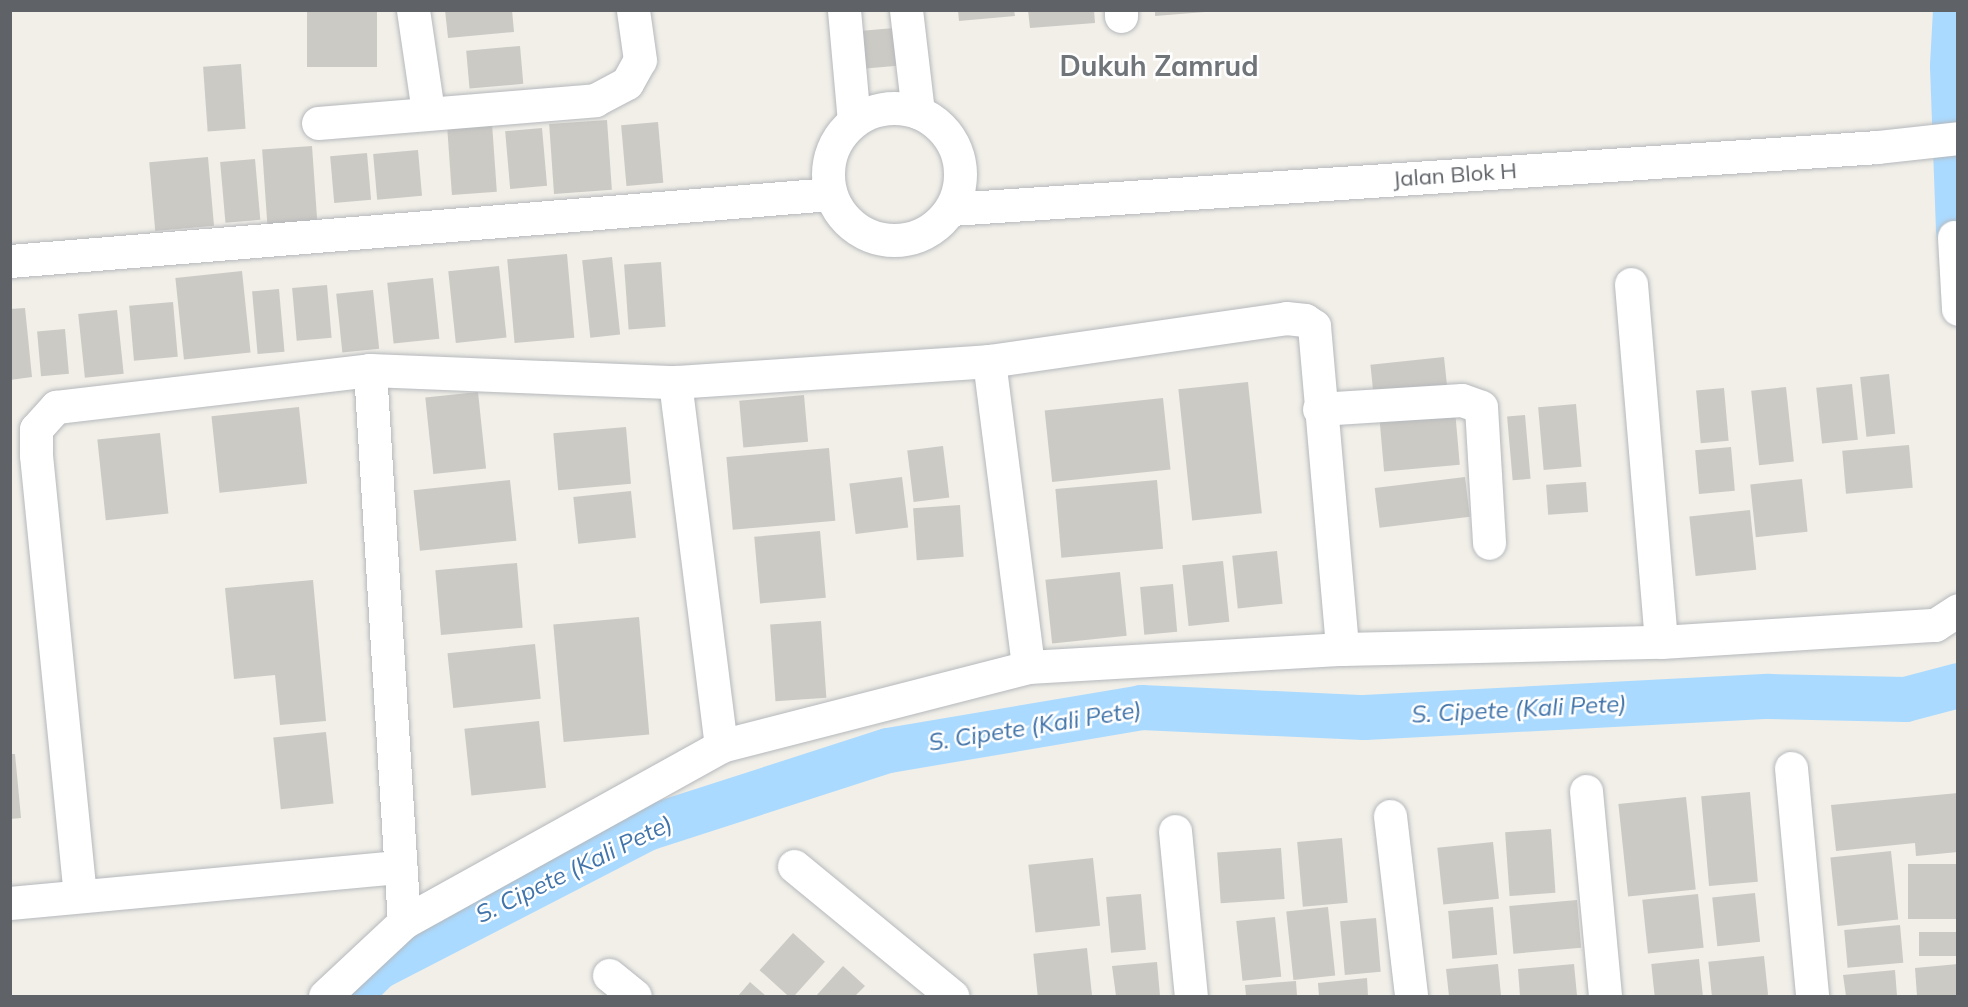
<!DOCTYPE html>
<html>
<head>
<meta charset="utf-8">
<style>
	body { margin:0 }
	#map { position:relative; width:1968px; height:1007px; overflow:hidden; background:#f1efe8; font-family:Mulish,sans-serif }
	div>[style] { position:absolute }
	.canal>* { height:45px; margin:-22.5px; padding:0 22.5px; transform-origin:22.5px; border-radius:22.5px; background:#aadaff }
	.building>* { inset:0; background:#cccac5; transform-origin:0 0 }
	.roads { filter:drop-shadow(0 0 2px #b5b8bc) drop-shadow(0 0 2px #b5b8bc) }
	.minor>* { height:33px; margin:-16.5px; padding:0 16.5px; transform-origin:16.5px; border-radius:16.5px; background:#fff }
	.minor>.ring { margin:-16.5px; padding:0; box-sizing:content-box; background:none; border:33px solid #fff; border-radius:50% }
	span { translate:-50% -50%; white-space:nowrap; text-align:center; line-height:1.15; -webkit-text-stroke:5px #fff; paint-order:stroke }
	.street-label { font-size:22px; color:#5f6368 }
	.water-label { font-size:24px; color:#4174aa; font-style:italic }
	.district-label { font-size:28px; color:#70757a; font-weight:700 }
	.frame { position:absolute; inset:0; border:12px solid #5f6368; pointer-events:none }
</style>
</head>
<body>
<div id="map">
	<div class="canal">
		<div style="left:1955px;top:10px;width:56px;rotate:93.1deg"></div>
		<div style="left:1952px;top:66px;width:164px;rotate:87.9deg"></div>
		<div style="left:348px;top:996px;width:41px;rotate:-45deg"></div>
		<div style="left:377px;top:967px;width:303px;rotate:-27.3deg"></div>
		<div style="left:646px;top:828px;width:254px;rotate:-17.9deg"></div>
		<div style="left:888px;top:750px;width:257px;rotate:-9.6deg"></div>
		<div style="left:1141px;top:707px;width:223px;rotate:2.6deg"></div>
		<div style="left:1364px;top:717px;width:405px;rotate:-3deg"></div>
		<div style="left:1768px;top:696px;width:137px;rotate:1.3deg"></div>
		<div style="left:1905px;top:699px;width:55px;rotate:-14.8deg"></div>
	</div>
	<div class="building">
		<div style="left:307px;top:10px;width:70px;height:57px"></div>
		<div style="clip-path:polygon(445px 10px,512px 10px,514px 32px,448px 38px)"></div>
		<div style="clip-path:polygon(958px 10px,1014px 10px,1015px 16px,959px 21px)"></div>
		<div style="clip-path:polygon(1028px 10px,1094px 10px,1095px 23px,1030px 28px)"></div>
		<div style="clip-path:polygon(1155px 10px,1205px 10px,1205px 12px,1155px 16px)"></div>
		<div style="left:894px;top:28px;width:38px;height:43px;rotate:85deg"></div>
		<div style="left:520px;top:46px;width:38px;height:54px;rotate:85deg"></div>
		<div style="left:241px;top:64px;width:65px;height:38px;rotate:86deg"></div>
		<div style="left:607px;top:120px;width:70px;height:58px;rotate:86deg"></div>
		<div style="left:658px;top:122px;width:61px;height:37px;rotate:85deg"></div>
		<div style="left:492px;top:123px;width:69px;height:45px;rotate:86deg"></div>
		<div style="left:542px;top:128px;width:58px;height:37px;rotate:85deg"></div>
		<div style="left:312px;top:146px;width:77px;height:50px;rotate:86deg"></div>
		<div style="left:418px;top:150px;width:46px;height:45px;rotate:85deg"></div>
		<div style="left:367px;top:153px;width:47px;height:37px;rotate:85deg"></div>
		<div style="left:208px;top:157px;width:69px;height:59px;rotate:85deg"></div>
		<div style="left:255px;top:159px;width:61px;height:35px;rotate:85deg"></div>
		<div style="left:567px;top:254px;width:84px;height:60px;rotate:85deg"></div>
		<div style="left:612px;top:257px;width:78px;height:30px;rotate:84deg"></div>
		<div style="left:661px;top:262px;width:65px;height:37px;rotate:86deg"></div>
		<div style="left:499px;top:266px;width:72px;height:51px;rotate:84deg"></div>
		<div style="left:242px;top:271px;width:82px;height:67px;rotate:84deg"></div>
		<div style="left:433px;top:278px;width:61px;height:46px;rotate:84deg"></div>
		<div style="left:327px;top:285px;width:53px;height:35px;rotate:85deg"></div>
		<div style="left:279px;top:289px;width:63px;height:27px;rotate:85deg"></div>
		<div style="left:373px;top:290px;width:59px;height:37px;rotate:84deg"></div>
		<div style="left:173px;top:302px;width:55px;height:44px;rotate:85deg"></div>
		<div style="clip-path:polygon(25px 308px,32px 377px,10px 380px,10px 309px)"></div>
		<div style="left:117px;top:310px;width:64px;height:39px;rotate:84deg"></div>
		<div style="left:65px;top:329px;width:45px;height:28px;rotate:85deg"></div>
		<div style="left:1444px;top:357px;width:37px;height:74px;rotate:84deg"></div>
		<div style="left:1889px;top:374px;width:60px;height:29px;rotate:84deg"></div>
		<div style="left:1248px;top:382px;width:132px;height:70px;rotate:84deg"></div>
		<div style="left:1852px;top:384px;width:56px;height:36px;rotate:84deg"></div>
		<div style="left:1786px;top:387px;width:75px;height:35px;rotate:84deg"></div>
		<div style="left:1724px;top:388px;width:53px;height:28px;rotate:85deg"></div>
		<div style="left:478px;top:392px;width:77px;height:53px;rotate:84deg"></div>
		<div style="left:804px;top:395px;width:47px;height:65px;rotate:85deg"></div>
		<div style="left:1163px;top:398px;width:72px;height:119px;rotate:84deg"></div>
		<div style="left:1576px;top:404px;width:63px;height:38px;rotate:85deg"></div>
		<div style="left:299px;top:407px;width:77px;height:88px;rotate:84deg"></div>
		<div style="left:1455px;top:410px;width:55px;height:76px;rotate:85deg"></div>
		<div style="left:1525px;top:415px;width:64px;height:18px;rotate:85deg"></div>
		<div style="left:626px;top:427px;width:57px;height:73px;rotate:85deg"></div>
		<div style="left:160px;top:433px;width:81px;height:63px;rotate:84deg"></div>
		<div style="left:1909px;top:445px;width:43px;height:67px;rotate:85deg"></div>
		<div style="left:943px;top:446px;width:52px;height:36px;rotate:83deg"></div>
		<div style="left:1731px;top:447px;width:44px;height:36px;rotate:85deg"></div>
		<div style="left:829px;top:448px;width:73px;height:103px;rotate:85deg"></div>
		<div style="left:902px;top:477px;width:51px;height:53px;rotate:83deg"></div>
		<div style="left:1465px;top:477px;width:40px;height:91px;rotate:83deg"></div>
		<div style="left:1802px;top:479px;width:53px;height:52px;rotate:84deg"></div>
		<div style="left:510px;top:480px;width:61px;height:97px;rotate:84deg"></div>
		<div style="left:1157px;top:480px;width:69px;height:102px;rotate:85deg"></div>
		<div style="left:1586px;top:482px;width:30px;height:40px;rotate:86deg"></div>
		<div style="left:631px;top:491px;width:47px;height:58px;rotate:84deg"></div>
		<div style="left:960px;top:505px;width:52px;height:47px;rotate:86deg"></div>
		<div style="left:1750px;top:510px;width:60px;height:61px;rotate:84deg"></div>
		<div style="left:820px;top:531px;width:67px;height:66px;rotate:85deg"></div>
		<div style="left:1277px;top:551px;width:53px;height:45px;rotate:84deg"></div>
		<div style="left:1223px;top:561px;width:61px;height:41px;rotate:84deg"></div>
		<div style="left:517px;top:563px;width:65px;height:82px;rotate:85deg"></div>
		<div style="left:1120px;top:572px;width:64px;height:75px;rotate:84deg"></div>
		<div style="clip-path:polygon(313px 580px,326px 721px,280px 725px,275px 675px,234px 679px,225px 588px)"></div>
		<div style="left:1173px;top:584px;width:48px;height:33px;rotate:85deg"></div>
		<div style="left:639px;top:617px;width:118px;height:86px;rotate:85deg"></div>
		<div style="left:821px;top:621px;width:77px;height:51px;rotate:86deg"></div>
		<div style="left:535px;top:644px;width:55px;height:88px;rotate:84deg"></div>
		<div style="left:539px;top:721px;width:67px;height:75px;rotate:84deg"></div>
		<div style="left:326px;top:732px;width:72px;height:53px;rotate:84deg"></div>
		<div style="clip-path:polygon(10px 754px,15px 754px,21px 818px,10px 819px)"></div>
		<div style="left:1750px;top:792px;width:90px;height:49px;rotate:85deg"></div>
		<div style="clip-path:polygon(1958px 793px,1958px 852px,1916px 856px,1915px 843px,1836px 851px,1831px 805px)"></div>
		<div style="left:1686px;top:797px;width:93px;height:68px;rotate:84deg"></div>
		<div style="left:1551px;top:829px;width:64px;height:46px;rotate:86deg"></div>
		<div style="left:1342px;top:838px;width:65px;height:45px;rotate:85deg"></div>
		<div style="left:1493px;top:842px;width:57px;height:56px;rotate:84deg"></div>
		<div style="left:1281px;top:848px;width:51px;height:64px;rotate:86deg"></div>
		<div style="left:1891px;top:851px;width:69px;height:61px;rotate:84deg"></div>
		<div style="left:1093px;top:858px;width:68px;height:65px;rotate:84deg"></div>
		<div style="left:1958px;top:864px;width:55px;height:50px;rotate:90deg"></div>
		<div style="left:1755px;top:893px;width:49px;height:43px;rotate:84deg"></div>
		<div style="left:1141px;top:894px;width:56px;height:35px;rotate:85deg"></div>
		<div style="left:1698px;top:894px;width:54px;height:56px;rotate:84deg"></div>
		<div style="left:1577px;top:900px;width:48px;height:68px;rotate:85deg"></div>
		<div style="left:1328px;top:907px;width:69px;height:42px;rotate:84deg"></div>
		<div style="left:1493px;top:907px;width:48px;height:45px;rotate:85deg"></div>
		<div style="left:1275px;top:917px;width:60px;height:39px;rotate:84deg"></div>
		<div style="left:1376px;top:918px;width:54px;height:36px;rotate:85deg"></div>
		<div style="left:1900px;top:925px;width:38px;height:56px;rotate:85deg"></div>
		<div style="left:1958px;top:932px;width:24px;height:39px;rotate:90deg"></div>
		<div style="left:793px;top:933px;width:43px;height:50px;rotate:42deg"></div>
		<div style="left:1087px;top:948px;width:48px;height:54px;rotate:84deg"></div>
		<div style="left:1764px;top:956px;width:39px;height:56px;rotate:84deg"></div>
		<div style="left:1699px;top:959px;width:37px;height:48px;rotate:84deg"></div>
		<div style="clip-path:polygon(1157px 962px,1160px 996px,1116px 996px,1112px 966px)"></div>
		<div style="clip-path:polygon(1498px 964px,1501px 996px,1449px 996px,1446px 969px)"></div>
		<div style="clip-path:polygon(1574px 964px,1577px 996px,1520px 996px,1518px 969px)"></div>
		<div style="clip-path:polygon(1958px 964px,1958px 996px,1917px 996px,1915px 968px)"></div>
		<div style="clip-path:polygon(843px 966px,865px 986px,855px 996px,816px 996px)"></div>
		<div style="clip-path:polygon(1895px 970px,1897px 996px,1846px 996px,1843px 975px)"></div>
		<div style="clip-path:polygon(1367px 978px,1368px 996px,1319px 996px,1318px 983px)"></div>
		<div style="clip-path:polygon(1296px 981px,1297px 996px,1246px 996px,1245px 985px)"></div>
		<div style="clip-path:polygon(750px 982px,766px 996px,738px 996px)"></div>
	</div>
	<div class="roads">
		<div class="minor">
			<div style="left:413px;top:10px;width:102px;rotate:81.6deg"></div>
			<div style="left:844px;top:10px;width:111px;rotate:84.9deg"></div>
			<div style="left:906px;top:10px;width:103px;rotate:83.3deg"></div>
			<div style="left:1121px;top:10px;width:6px;rotate:90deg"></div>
			<div class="ring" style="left:828px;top:108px;width:99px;height:99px"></div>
			<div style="left:318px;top:123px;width:278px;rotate:-4.7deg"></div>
			<div style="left:595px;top:100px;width:36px;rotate:-28deg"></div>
			<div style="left:627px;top:83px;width:26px;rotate:-61deg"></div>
			<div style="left:640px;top:60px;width:50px;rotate:-98deg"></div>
			<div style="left:952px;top:209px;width:927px;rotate:-3.83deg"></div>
			<div style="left:1877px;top:147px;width:81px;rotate:-6.3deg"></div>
			<div style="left:1954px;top:237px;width:72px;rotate:86.8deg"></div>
			<div style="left:10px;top:261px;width:823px;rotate:-4.67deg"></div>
			<div style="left:1631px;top:284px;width:359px;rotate:85.2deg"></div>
			<div style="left:989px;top:361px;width:308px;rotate:82.7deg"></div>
			<div style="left:370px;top:370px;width:553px;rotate:86.48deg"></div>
			<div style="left:675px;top:382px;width:367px;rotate:82.8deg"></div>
			<div style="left:1319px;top:409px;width:143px;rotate:-3.6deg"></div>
			<div style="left:1462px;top:400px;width:20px;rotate:20deg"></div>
			<div style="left:1481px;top:407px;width:136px;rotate:86.6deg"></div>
			<div style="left:1791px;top:768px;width:229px;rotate:84.7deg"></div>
			<div style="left:1586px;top:791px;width:206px;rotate:84.7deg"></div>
			<div style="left:1390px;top:816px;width:181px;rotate:83.3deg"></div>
			<div style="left:1175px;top:831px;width:166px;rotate:84.5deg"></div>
			<div style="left:794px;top:866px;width:205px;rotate:39.4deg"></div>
			<div style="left:80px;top:896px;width:443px;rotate:-95.7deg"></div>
			<div style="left:36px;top:455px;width:26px;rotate:-90deg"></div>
			<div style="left:36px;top:429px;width:30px;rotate:-48deg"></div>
			<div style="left:56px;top:407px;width:316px;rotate:-6.7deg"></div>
			<div style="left:370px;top:370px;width:305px;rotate:2.3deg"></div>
			<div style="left:675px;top:382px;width:315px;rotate:-3.8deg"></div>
			<div style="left:989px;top:361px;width:300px;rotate:-8.2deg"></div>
			<div style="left:1286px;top:318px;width:19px;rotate:6deg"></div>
			<div style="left:1305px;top:320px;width:11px;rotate:34deg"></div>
			<div style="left:1314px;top:326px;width:324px;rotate:85deg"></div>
			<div style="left:10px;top:903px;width:392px;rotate:-5.3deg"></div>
			<div style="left:609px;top:975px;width:33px;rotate:39deg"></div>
			<div style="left:325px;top:996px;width:108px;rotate:-43.1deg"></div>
			<div style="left:404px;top:922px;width:363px;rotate:-29deg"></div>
			<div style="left:721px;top:746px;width:317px;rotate:-14.4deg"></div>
			<div style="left:1028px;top:667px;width:315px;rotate:-3.3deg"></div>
			<div style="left:1342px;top:649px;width:319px;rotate:-1.3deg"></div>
			<div style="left:1661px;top:642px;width:275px;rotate:-3.6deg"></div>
			<div style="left:1935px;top:625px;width:27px;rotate:-33deg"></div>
		</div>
	</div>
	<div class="street-label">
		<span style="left:1455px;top:175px;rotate:-4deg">Jalan Blok H</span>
	</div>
	<div class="water-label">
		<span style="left:1519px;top:709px;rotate:-3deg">S. Cipete (Kali Pete)</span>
		<span style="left:1035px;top:726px;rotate:-9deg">S. Cipete (Kali Pete)</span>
		<span style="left:574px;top:869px;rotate:-26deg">S. Cipete (Kali Pete)</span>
	</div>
	<div class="district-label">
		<span style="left:1159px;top:66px">Dukuh Zamrud</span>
	</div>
	<div class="frame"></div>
</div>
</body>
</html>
